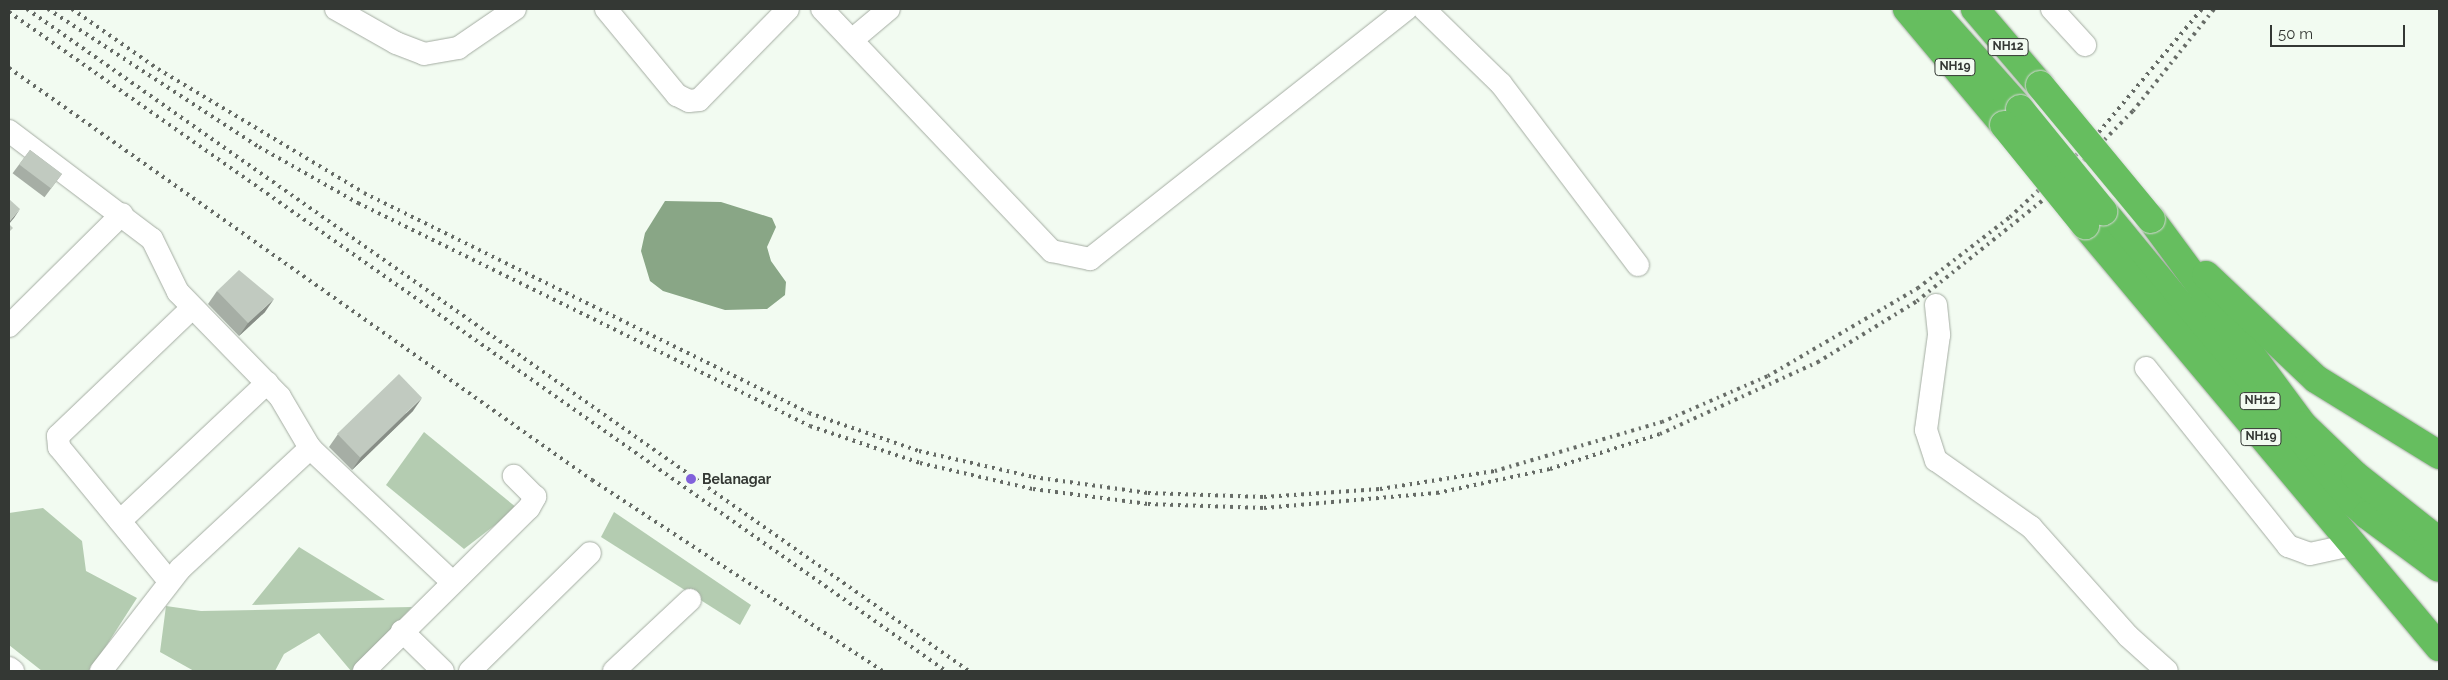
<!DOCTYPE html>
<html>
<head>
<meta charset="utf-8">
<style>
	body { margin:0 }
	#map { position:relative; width:2448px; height:680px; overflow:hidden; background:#f2fbf1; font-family:Raleway,sans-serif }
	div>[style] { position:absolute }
	.green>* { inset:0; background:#b4ccb1 }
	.water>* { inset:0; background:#89a686 }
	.roads { filter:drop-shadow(0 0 1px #a4aca2) drop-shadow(0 0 1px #a4aca2) }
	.minor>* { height:22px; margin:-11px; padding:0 11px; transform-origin:11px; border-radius:11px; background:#fff }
	.highway>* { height:28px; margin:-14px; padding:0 14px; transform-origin:14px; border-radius:14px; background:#66be5f }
	.rail>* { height:4px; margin-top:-2px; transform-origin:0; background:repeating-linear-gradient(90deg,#666b66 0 2.5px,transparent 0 7.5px) }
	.bridges { filter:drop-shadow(0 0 1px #d6d7d6) drop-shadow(0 0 1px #d6d7d6) }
	.highway-bridge>* { height:28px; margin:-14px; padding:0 14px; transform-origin:14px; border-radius:14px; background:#66be5f }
	.wall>* { inset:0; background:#a6aea5; transform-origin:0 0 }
	.shaded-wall>* { inset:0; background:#878d86 }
	.building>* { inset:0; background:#c1cac0; transform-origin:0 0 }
	.dots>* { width:14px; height:14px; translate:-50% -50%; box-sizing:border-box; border:2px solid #f2fbf1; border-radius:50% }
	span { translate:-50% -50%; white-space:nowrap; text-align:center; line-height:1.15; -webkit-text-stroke:4.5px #f2fbf1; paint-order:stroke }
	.shield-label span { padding:1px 4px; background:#f2fbf1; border:1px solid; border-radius:4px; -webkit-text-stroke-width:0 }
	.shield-label { font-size:12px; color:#343834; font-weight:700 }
	.poi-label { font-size:14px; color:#343834; font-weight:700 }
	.left { translate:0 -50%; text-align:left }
	.frame { position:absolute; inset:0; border:10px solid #343834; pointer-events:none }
	.scale { position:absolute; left:2270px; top:25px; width:135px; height:22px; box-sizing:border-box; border:2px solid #343834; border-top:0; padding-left:6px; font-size:15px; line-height:18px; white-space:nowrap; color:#343834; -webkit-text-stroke:4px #f2fbf1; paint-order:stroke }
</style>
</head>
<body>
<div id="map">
	<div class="green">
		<div style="clip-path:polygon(424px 432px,517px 508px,464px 549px,386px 485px)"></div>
		<div style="clip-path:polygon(43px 508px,82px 541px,86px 571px,137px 598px,90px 671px,42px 671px,9px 645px,9px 513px)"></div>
		<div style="clip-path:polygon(614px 512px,751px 605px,740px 625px,601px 537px)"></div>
		<div style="clip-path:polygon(299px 547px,385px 600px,252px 605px)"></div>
		<div style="clip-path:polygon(166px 606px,201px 611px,412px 607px,351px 671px,319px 633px,284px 654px,275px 671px,194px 671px,160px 652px)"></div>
	</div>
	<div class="water">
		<div style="clip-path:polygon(665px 201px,721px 202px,772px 218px,776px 227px,767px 247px,771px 261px,786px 282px,785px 295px,767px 309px,725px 310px,663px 291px,650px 281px,641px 251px,645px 233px)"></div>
	</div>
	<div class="roads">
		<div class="minor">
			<div style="left:336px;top:9px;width:69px;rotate:29.5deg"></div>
			<div style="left:396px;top:43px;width:30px;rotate:21deg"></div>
			<div style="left:424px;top:54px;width:35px;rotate:-10deg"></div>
			<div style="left:458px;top:48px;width:69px;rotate:-34.4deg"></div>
			<div style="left:606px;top:9px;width:112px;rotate:50.5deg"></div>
			<div style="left:677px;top:95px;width:13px;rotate:27deg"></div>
			<div style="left:689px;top:101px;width:10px;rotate:-6deg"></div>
			<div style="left:699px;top:100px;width:127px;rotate:-45.6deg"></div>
			<div style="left:822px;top:9px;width:334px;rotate:46.5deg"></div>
			<div style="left:1052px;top:251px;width:39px;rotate:12deg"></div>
			<div style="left:1090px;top:259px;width:403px;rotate:-38.3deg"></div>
			<div style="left:1424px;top:9px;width:107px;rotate:44.2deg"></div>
			<div style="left:1501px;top:84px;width:227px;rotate:52.9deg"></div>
			<div style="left:2052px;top:9px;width:49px;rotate:47.5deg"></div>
			<div style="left:852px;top:40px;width:48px;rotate:-40deg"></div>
			<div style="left:9px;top:131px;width:179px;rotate:37.1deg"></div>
			<div style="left:152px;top:239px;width:59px;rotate:63.9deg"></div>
			<div style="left:178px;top:292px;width:146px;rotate:45.8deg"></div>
			<div style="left:280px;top:397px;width:59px;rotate:59.5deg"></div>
			<div style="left:310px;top:448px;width:195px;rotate:43.3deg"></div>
			<div style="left:1936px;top:305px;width:30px;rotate:84deg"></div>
			<div style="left:1939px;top:335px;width:96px;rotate:97.8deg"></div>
			<div style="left:1926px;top:430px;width:32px;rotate:72deg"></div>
			<div style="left:1936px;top:460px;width:116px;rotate:35.2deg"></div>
			<div style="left:2031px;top:527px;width:146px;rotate:48.3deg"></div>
			<div style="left:2128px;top:636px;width:52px;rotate:41.9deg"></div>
			<div style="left:9px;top:326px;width:159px;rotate:-44.7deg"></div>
			<div style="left:2146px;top:368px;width:228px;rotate:51.4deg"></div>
			<div style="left:2288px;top:546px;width:23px;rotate:20deg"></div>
			<div style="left:2310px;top:554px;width:42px;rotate:-12.4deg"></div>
			<div style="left:120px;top:521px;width:202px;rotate:-43.2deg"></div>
			<div style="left:169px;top:581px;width:173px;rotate:-129.4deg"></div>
			<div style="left:59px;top:447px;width:11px;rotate:-95deg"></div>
			<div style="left:58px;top:436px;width:185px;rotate:-43.7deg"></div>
			<div style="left:402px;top:631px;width:57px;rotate:44.3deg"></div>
			<div style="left:9px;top:668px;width:5px;rotate:37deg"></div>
			<div style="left:101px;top:671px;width:129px;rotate:-52.2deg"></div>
			<div style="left:180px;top:569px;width:178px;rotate:-42.9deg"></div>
			<div style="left:364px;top:671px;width:232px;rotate:-44.7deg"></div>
			<div style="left:529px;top:508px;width:13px;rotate:-61deg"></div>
			<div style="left:535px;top:497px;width:30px;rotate:-135deg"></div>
			<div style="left:470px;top:671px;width:168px;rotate:-44.5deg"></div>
			<div style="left:614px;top:671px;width:104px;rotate:-43.1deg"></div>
		</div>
		<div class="highway">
			<div style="left:1907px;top:9px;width:151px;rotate:50.1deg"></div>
			<div style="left:1931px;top:9px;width:134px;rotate:48.3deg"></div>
			<div style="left:1975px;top:9px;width:100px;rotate:49.5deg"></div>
			<div style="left:2103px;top:211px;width:335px;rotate:50.5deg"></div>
			<div style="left:2316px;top:469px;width:69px;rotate:42deg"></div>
			<div style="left:2367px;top:515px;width:89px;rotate:36.4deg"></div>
			<div style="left:2151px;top:219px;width:256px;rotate:53.6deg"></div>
			<div style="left:2303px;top:425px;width:72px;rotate:43.9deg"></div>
			<div style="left:2355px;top:475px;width:107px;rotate:38.2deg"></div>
			<div style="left:2085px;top:225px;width:551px;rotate:50.01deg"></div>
			<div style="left:2206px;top:275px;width:151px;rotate:43.4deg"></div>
			<div style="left:2316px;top:379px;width:145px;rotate:31.7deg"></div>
		</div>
	</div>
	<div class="rail">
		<div style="left:27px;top:9px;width:1151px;rotate:35.1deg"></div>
		<div style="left:48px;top:9px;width:252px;rotate:33.2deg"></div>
		<div style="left:259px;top:147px;width:114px;rotate:29.5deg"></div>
		<div style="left:358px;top:203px;width:504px;rotate:26.26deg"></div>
		<div style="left:810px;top:426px;width:116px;rotate:18.6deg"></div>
		<div style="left:920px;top:463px;width:116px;rotate:13deg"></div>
		<div style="left:1033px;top:489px;width:116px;rotate:7.4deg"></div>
		<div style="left:1148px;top:504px;width:116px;rotate:2deg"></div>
		<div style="left:1264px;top:508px;width:174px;rotate:-5deg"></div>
		<div style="left:1437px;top:493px;width:116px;rotate:-12deg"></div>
		<div style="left:1550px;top:469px;width:115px;rotate:-17.7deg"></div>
		<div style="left:1660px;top:434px;width:174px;rotate:-24.5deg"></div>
		<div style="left:1818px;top:362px;width:116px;rotate:-31.6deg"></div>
		<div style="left:1917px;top:301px;width:173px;rotate:-38.7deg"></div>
		<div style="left:2052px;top:193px;width:115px;rotate:-45.4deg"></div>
		<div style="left:2133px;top:111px;width:130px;rotate:-51.5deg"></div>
		<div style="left:72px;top:9px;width:105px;rotate:34.9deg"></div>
		<div style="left:158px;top:69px;width:240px;rotate:31deg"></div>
		<div style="left:364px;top:193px;width:496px;rotate:26.3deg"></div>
		<div style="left:809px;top:413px;width:116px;rotate:19.1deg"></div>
		<div style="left:919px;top:451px;width:117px;rotate:12.8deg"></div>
		<div style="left:1033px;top:477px;width:116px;rotate:7.9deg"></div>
		<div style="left:1148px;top:493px;width:116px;rotate:2deg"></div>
		<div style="left:1264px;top:497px;width:116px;rotate:-3.9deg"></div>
		<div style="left:1380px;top:489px;width:116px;rotate:-8.9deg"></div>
		<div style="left:1495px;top:471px;width:174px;rotate:-16.4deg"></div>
		<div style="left:1662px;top:422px;width:116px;rotate:-23.5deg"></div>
		<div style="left:1768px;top:376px;width:174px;rotate:-30.4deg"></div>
		<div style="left:1918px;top:288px;width:116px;rotate:-37.7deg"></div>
		<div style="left:2010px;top:217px;width:115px;rotate:-43.2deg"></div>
		<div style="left:2094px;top:138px;width:168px;rotate:-50.1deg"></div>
		<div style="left:9px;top:12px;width:1146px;rotate:35.12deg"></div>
		<div style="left:9px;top:68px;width:714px;rotate:35.25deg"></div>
		<div style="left:592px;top:480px;width:348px;rotate:33.3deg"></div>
	</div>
	<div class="bridges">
		<div class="highway-bridge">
			<div style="left:2040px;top:85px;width:174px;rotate:50.4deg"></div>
			<div style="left:2020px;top:109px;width:132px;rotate:50.9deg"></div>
			<div style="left:2004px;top:125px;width:129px;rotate:51deg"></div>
		</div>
	</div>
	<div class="wall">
		<div style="left:30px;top:150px;width:40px;height:29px;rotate:37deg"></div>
		<div style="clip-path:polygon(217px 291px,265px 312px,239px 336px,208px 304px)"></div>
		<div style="clip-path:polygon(413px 411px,352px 470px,329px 447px,338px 434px)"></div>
	</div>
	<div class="shaded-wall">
		<div style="clip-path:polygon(20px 209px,14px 218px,9px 224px,9px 222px)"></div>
		<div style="clip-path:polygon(274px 299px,265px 312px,239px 336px,248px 323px)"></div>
		<div style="clip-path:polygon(422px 398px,413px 411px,352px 470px,361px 457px)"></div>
	</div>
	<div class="building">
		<div style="left:30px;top:150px;width:40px;height:18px;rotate:37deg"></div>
		<div style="clip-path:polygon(9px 199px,20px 209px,9px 222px)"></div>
		<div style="clip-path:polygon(9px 224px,13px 228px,9px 232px)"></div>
		<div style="clip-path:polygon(239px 270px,274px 299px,248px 323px,217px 291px)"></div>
		<div style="left:399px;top:374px;width:33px;height:86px;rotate:46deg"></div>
	</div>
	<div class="dots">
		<div style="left:691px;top:479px;background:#8161db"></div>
	</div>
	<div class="shield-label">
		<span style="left:2008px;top:47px">NH12</span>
		<span style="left:1955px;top:67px">NH19</span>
		<span style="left:2260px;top:401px">NH12</span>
		<span style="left:2261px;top:437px">NH19</span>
	</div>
	<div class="poi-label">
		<span class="left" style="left:702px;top:479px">Belanagar</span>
	</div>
	<div class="frame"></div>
	<div class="scale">50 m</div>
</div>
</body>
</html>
